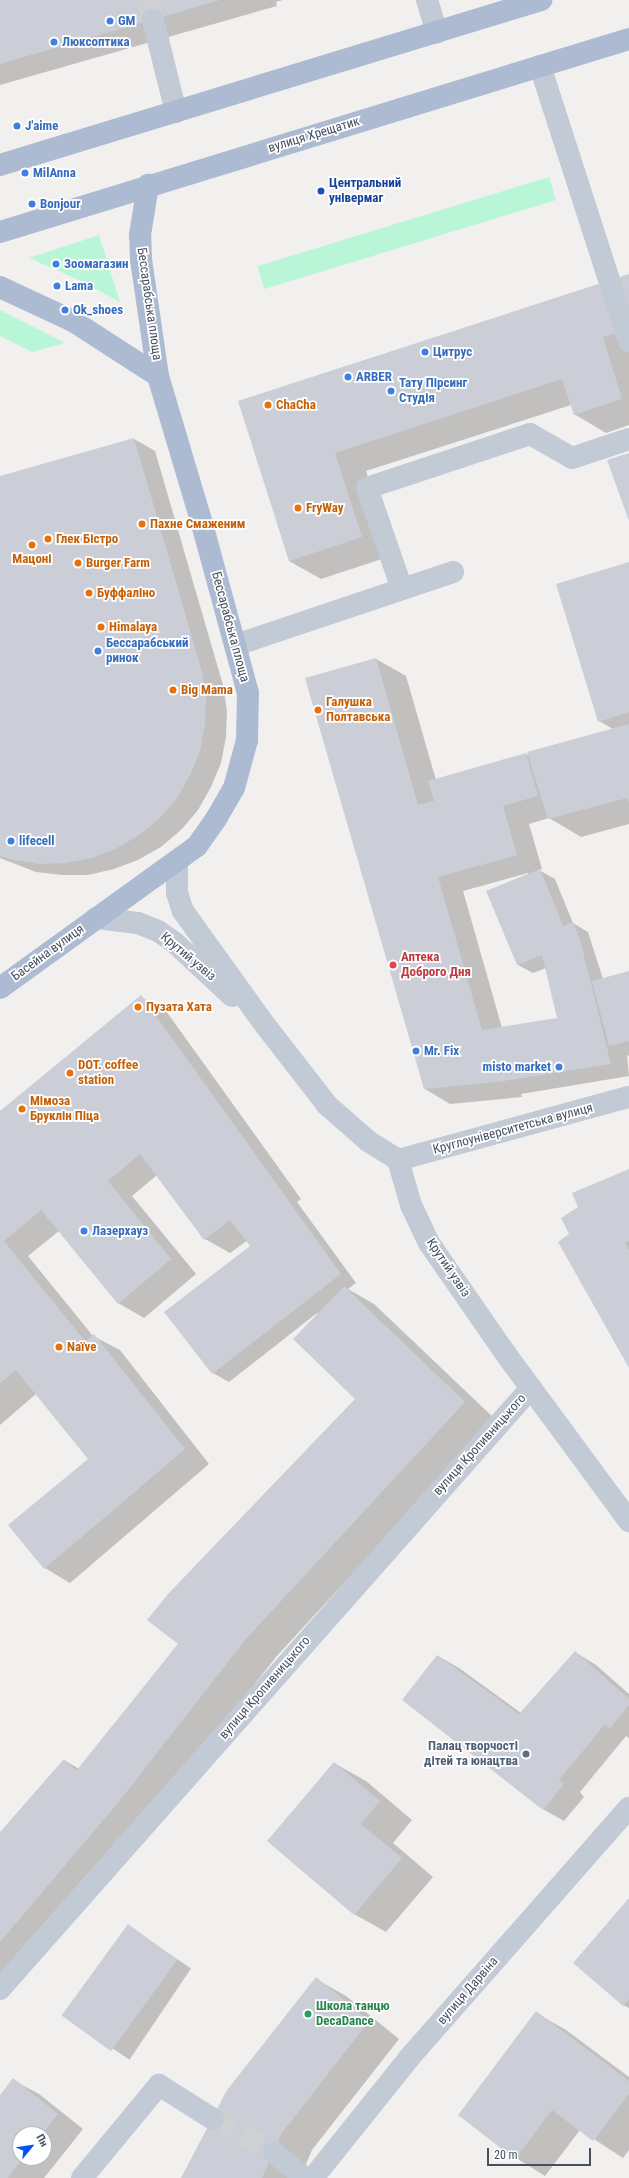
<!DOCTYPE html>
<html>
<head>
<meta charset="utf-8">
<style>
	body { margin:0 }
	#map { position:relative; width:629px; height:2178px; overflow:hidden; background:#f2f0ef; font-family:"Roboto Condensed",sans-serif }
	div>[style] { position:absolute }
	.green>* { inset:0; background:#b9f5d7; transform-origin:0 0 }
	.shadow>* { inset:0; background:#0003; transform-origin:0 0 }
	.building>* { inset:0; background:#cbced6; transform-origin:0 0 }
	.minor-tunnel>* { height:22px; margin-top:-11px; transform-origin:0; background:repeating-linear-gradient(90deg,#cfd0d2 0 22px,transparent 0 33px) }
	.minor>* { height:22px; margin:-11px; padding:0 11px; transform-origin:11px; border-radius:11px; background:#c2cad6 }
	.major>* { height:22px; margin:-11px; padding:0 11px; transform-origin:11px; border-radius:11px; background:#acbbd2 }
	.dots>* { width:11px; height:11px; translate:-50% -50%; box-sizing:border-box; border:2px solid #fff; border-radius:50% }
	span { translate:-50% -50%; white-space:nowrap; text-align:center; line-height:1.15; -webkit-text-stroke:3.5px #fff; paint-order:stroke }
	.shop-label { font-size:13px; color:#366cbe; font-weight:700 }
	.left { translate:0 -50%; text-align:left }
	.right { translate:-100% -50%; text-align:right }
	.street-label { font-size:13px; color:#455060 }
	.transit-label { font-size:13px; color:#164399; font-weight:700 }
	.food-label { font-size:13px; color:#c56008; font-weight:700 }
	.health-label { font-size:13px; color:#be3a42; font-weight:700 }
	.service-label { font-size:13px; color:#4e5e75; font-weight:700 }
	.leisure-label { font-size:13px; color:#27864d; font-weight:700 }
	.north { position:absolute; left:12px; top:2126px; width:40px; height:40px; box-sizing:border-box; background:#fff; border:1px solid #b5b9bf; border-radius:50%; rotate:61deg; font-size:11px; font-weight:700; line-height:16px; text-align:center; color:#455060 }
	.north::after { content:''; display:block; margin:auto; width:14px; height:18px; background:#0351f9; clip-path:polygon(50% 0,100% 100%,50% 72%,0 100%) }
	.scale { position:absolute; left:487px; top:2148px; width:104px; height:18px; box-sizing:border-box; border:2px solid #455060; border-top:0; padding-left:5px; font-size:12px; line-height:14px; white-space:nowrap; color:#455060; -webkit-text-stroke:3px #fff; paint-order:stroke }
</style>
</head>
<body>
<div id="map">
	<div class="green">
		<div style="left:549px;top:177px;width:24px;height:305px;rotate:73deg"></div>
		<div style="clip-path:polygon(99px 235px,120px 302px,77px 279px,29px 258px)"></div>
		<div style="clip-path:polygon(0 310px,65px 343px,32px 352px,0 336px)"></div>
	</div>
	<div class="shadow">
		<div style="clip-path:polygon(0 0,283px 0,276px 2px,277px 6px,0 85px)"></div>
		<div style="clip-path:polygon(629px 275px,629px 425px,606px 433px,574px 414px,571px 405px,366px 471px,394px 555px,321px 579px,289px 561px,240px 401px)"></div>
		<div style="clip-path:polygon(134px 439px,155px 451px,223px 685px,227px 711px,226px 737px,221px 763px,211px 787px,198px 810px,181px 830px,161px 847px,138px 860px,114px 869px,88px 875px,62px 875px,36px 872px,0 858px,0 478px)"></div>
		<div style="clip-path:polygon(evenodd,629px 563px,629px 824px,581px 837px,549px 818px,529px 824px,542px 869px,539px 870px,555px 879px,573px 923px,588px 932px,603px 979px,629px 972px,629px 1056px,627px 1055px,629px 1076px,521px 1094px,522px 1097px,450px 1104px,425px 1089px,306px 679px,376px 659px,406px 676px,436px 780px,526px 754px,529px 756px,613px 729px,599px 721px,629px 563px,528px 873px,518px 965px,533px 973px,546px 968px,561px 1018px,502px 1028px,463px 891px,528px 873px)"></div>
		<div style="clip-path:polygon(141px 997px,166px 1011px,301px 1199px,297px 1202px,356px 1283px,348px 1289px,374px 1304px,495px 1419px,276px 1657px,147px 1821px,0 1997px,0 1833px,64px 1760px,79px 1769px,179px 1643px,357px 1399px,317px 1313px,229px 1382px,213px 1373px,252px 1246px,248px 1240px,230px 1253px,205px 1239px,157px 1175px,132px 1196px,196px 1274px,144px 1318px,118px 1303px,59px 1231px,28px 1256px,93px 1336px,120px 1350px,209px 1464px,70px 1583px,45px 1568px,89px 1459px,36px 1394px,0 1425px,0 1112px)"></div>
		<div style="clip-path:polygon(629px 1170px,629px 1366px,571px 1234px)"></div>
		<div style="clip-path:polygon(575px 1652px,596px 1665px,629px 1694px,629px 1738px,626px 1736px,580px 1792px,584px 1797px,564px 1821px,543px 1809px,438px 1656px,459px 1668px,521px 1713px)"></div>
		<div style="clip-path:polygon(334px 1763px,366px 1781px,412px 1820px,393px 1843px,433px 1877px,386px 1932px,354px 1914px)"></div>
		<div style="clip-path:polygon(629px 1900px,629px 2008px,623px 2005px)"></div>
		<div style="left:128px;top:1926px;width:76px;height:110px;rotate:34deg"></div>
		<div style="clip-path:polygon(316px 1979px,346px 1996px,399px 2039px,312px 2150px,300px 2178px,182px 2178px)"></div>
		<div style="clip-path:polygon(536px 2013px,566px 2030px,629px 2077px,629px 2150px,623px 2158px,580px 2130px,545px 2176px,516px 2158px,459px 2115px)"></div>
		<div style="clip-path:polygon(evenodd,13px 2080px,39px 2094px,83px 2129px,44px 2178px,0 2178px,0 2097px,13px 2080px,20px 2134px,44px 2134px,44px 2158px,20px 2158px,20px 2134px)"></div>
	</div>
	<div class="building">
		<div style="clip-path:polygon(0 0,220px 0,0 64px)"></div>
		<div style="clip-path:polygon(629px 274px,629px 330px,603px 337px,622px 399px,574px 415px,562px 379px,335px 453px,362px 537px,289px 561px,238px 401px)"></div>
		<div style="clip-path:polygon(134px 438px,202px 672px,206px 698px,205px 724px,200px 751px,190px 775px,177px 798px,160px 818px,139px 835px,117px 848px,92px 858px,66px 863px,40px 864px,14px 860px,0 856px,0 476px)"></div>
		<div style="clip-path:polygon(629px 453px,629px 521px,607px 460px)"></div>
		<div style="clip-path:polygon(629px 562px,629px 712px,598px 722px,556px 584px)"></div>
		<div style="clip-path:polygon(376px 658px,418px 805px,434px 801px,428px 781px,526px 753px,538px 796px,503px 806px,517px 855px,438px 877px,482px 1030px,557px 1018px,542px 955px,517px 965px,486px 891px,540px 869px,563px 926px,573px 922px,580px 940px,611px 1064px,497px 1082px,424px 1089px,305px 678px)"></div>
		<div style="clip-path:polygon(629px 724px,629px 802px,627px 798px,548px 819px,527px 752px)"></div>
		<div style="clip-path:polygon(629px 971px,629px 1041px,609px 1046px,592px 981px)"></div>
		<div style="clip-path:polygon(141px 995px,341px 1274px,212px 1374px,164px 1312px,250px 1246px,230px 1220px,204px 1240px,140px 1154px,108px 1181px,171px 1259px,118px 1304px,41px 1210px,4px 1241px,85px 1341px,94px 1334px,185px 1449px,44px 1569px,8px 1525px,88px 1459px,16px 1370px,0 1383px,0 1111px)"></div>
		<div style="clip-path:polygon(629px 1169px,629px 1241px,625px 1243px,629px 1250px,629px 1368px,558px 1242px,569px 1234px,561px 1218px,578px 1207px,572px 1193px)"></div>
		<div style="clip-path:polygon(344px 1286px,465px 1402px,246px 1639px,117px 1804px,0 1942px,0 1832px,64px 1759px,76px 1771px,178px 1644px,147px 1620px,168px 1594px,355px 1399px,293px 1339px)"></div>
		<div style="clip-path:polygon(575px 1651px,629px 1699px,629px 1705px,610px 1728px,605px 1724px,559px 1780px,564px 1784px,543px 1810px,402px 1700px,437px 1655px,519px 1714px)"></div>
		<div style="clip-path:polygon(334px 1762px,380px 1801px,361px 1824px,402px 1858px,354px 1915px,267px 1841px)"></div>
		<div style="clip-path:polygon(629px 1898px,629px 1999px,623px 2006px,573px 1963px)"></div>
		<div style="left:128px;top:1924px;width:61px;height:113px;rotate:36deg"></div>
		<div style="clip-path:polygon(316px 1977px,369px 2021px,282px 2133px,262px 2178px,181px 2178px,227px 2090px)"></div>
		<div style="clip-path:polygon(536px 2011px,629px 2081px,629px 2094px,593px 2141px,552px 2110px,515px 2159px,458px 2115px)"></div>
		<div style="clip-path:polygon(13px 2078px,58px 2114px,42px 2134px,20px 2134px,20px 2158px,23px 2158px,8px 2178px,0 2178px,0 2095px)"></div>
	</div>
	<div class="minor-tunnel">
		<div style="left:147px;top:0;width:21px;rotate:73deg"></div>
		<div style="left:213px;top:2119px;width:70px;rotate:29.1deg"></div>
	</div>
	<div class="minor">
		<div style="left:427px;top:0;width:34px;rotate:73deg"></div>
		<div style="left:153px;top:20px;width:95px;rotate:76deg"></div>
		<div style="left:540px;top:66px;width:289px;rotate:72.1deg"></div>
		<div style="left:402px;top:589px;width:107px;rotate:-109.1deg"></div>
		<div style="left:367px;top:488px;width:172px;rotate:-18.3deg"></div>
		<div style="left:530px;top:434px;width:48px;rotate:29.7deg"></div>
		<div style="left:572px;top:458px;width:60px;rotate:-18.4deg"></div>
		<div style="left:236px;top:645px;width:229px;rotate:-18.6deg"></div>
		<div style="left:177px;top:862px;width:31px;rotate:90deg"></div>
		<div style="left:177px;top:893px;width:19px;rotate:72deg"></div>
		<div style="left:183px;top:911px;width:140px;rotate:54.3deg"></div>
		<div style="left:265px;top:1025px;width:101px;rotate:52.2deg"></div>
		<div style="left:327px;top:1105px;width:55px;rotate:41.3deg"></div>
		<div style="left:368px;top:1141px;width:36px;rotate:32deg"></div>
		<div style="left:398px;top:1160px;width:47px;rotate:73.9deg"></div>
		<div style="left:411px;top:1205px;width:42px;rotate:64.7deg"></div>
		<div style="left:429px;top:1243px;width:139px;rotate:55.3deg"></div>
		<div style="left:508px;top:1357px;width:204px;rotate:53.6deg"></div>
		<div style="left:96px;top:918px;width:42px;rotate:6.8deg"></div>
		<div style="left:138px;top:923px;width:22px;rotate:22deg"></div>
		<div style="left:158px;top:931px;width:21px;rotate:35deg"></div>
		<div style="left:175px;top:943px;width:78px;rotate:42.9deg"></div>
		<div style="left:398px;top:1160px;width:239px;rotate:-15.3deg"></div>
		<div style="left:0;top:1989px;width:802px;rotate:-48.54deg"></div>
		<div style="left:274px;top:2153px;width:40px;rotate:39deg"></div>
		<div style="left:82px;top:2178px;width:121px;rotate:-50.4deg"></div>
		<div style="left:159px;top:2085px;width:64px;rotate:32.2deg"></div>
		<div style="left:313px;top:2178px;width:154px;rotate:-51.3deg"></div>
		<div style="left:409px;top:2058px;width:333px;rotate:-48.7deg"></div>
	</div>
	<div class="major">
		<div style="left:0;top:165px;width:566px;rotate:-16.96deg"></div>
		<div style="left:0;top:232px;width:658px;rotate:-17.06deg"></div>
		<div style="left:0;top:287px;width:81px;rotate:25deg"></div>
		<div style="left:73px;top:321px;width:101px;rotate:32.9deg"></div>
		<div style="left:0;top:988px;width:243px;rotate:-35.8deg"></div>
		<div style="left:197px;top:846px;width:33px;rotate:-55deg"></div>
		<div style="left:216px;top:819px;width:36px;rotate:-60deg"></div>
		<div style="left:234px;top:788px;width:50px;rotate:-74.8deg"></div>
		<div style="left:247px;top:740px;width:47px;rotate:-88.8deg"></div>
		<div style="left:248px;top:693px;width:172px;rotate:-105.2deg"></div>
		<div style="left:203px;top:527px;width:158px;rotate:-106.6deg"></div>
		<div style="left:158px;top:376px;width:118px;rotate:-98.3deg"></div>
		<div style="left:141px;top:259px;width:24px;rotate:-92deg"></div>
		<div style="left:140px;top:235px;width:51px;rotate:-80.9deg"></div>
	</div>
	<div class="dots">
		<div style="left:110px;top:21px;background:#3f7fe0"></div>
		<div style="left:54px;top:42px;background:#3f7fe0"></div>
		<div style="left:17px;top:126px;background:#3f7fe0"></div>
		<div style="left:25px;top:173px;background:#3f7fe0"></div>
		<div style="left:321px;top:191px;background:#1a4fb4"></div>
		<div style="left:32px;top:204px;background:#3f7fe0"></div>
		<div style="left:56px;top:264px;background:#3f7fe0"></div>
		<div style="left:57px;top:286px;background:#3f7fe0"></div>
		<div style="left:65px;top:310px;background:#3f7fe0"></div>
		<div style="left:425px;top:352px;background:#3f7fe0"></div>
		<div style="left:348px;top:377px;background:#3f7fe0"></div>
		<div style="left:391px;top:391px;background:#3f7fe0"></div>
		<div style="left:268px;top:405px;background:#e8710a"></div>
		<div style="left:298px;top:508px;background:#e8710a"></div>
		<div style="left:142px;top:524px;background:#e8710a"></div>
		<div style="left:48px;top:539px;background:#e8710a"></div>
		<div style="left:32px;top:545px;background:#e8710a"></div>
		<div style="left:78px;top:563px;background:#e8710a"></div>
		<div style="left:89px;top:593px;background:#e8710a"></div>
		<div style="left:101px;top:627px;background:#e8710a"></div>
		<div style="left:98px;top:651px;background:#3f7fe0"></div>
		<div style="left:173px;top:690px;background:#e8710a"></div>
		<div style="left:318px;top:710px;background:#e8710a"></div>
		<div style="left:11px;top:841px;background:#3f7fe0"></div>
		<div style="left:393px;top:965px;background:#e0444e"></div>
		<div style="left:138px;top:1007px;background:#e8710a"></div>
		<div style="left:416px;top:1051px;background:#3f7fe0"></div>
		<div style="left:559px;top:1067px;background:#3f7fe0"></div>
		<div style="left:70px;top:1073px;background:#e8710a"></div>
		<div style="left:22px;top:1109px;background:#e8710a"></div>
		<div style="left:84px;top:1231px;background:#3f7fe0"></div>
		<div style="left:59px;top:1347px;background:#e8710a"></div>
		<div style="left:526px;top:1754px;background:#5c6f8a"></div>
		<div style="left:308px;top:2014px;background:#2e9e5b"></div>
	</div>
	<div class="shop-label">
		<span class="left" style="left:118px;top:21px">GM</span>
		<span class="left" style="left:62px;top:42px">Люксоптика</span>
		<span class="left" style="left:25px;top:126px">J'aime</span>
		<span class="left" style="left:33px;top:173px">MilAnna</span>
		<span class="left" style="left:40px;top:204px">Bonjour</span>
		<span class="left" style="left:64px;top:264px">Зоомагазин</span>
		<span class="left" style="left:65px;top:286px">Lama</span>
		<span class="left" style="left:73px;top:310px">Ok_shoes</span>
		<span class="left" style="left:433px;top:352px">Цитрус</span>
		<span class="left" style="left:356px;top:377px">ARBER</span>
		<span class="left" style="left:399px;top:391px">Тату Пірсинг<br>Студія</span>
		<span class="left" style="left:106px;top:651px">Бессарабський<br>ринок</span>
		<span class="left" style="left:19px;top:841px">lifecell</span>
		<span class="left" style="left:424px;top:1051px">Mr. Fix</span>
		<span class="right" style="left:551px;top:1067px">misto market</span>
		<span class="left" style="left:92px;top:1231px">Лазерхауз</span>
	</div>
	<div class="street-label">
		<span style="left:314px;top:135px;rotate:-17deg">вулиця Хрещатик</span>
		<span style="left:149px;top:304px;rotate:82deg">Бессарабська площа</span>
		<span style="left:230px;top:627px;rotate:75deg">Бессарабська площа</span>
		<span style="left:48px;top:953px;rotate:-36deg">Басейна вулиця</span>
		<span style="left:188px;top:957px;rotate:40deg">Крутий узвіз</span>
		<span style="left:513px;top:1129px;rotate:-15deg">Круглоуніверситетська вулиця</span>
		<span style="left:448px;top:1268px;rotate:56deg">Крутий узвіз</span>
		<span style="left:480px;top:1445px;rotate:-48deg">вулиця Кропивницького</span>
		<span style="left:265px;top:1688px;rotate:-49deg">вулиця Кропивницького</span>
		<span style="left:468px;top:1991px;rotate:-49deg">вулиця Дарвіна</span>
	</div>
	<div class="transit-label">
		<span class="left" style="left:329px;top:191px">Центральний<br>універмаг</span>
	</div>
	<div class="food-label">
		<span class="left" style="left:276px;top:405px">ChaCha</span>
		<span class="left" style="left:306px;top:508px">FryWay</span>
		<span class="left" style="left:150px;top:524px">Пахне Смаженим</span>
		<span class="left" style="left:56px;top:539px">Глек Бістро</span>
		<span style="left:32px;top:559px">Мацоні</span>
		<span class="left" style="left:86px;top:563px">Burger Farm</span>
		<span class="left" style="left:97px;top:593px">Буффаліно</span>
		<span class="left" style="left:109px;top:627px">Himalaya</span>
		<span class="left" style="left:181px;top:690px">Big Mama</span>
		<span class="left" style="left:326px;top:710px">Галушка<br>Полтавська</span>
		<span class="left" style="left:146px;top:1007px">Пузата Хата</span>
		<span class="left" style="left:78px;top:1073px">DOT. coffee<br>station</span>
		<span class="left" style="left:30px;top:1109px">Мімоза<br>Бруклін Піца</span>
		<span class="left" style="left:67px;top:1347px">Naïve</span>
	</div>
	<div class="health-label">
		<span class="left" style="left:401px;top:965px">Аптека<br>Доброго Дня</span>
	</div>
	<div class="service-label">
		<span class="right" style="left:518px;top:1754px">Палац творчості<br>дітей та юнацтва</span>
	</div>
	<div class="leisure-label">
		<span class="left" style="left:316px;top:2014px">Школа танцю<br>DecaDance</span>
	</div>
	<div class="north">Пн</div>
	<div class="scale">20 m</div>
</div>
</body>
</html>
